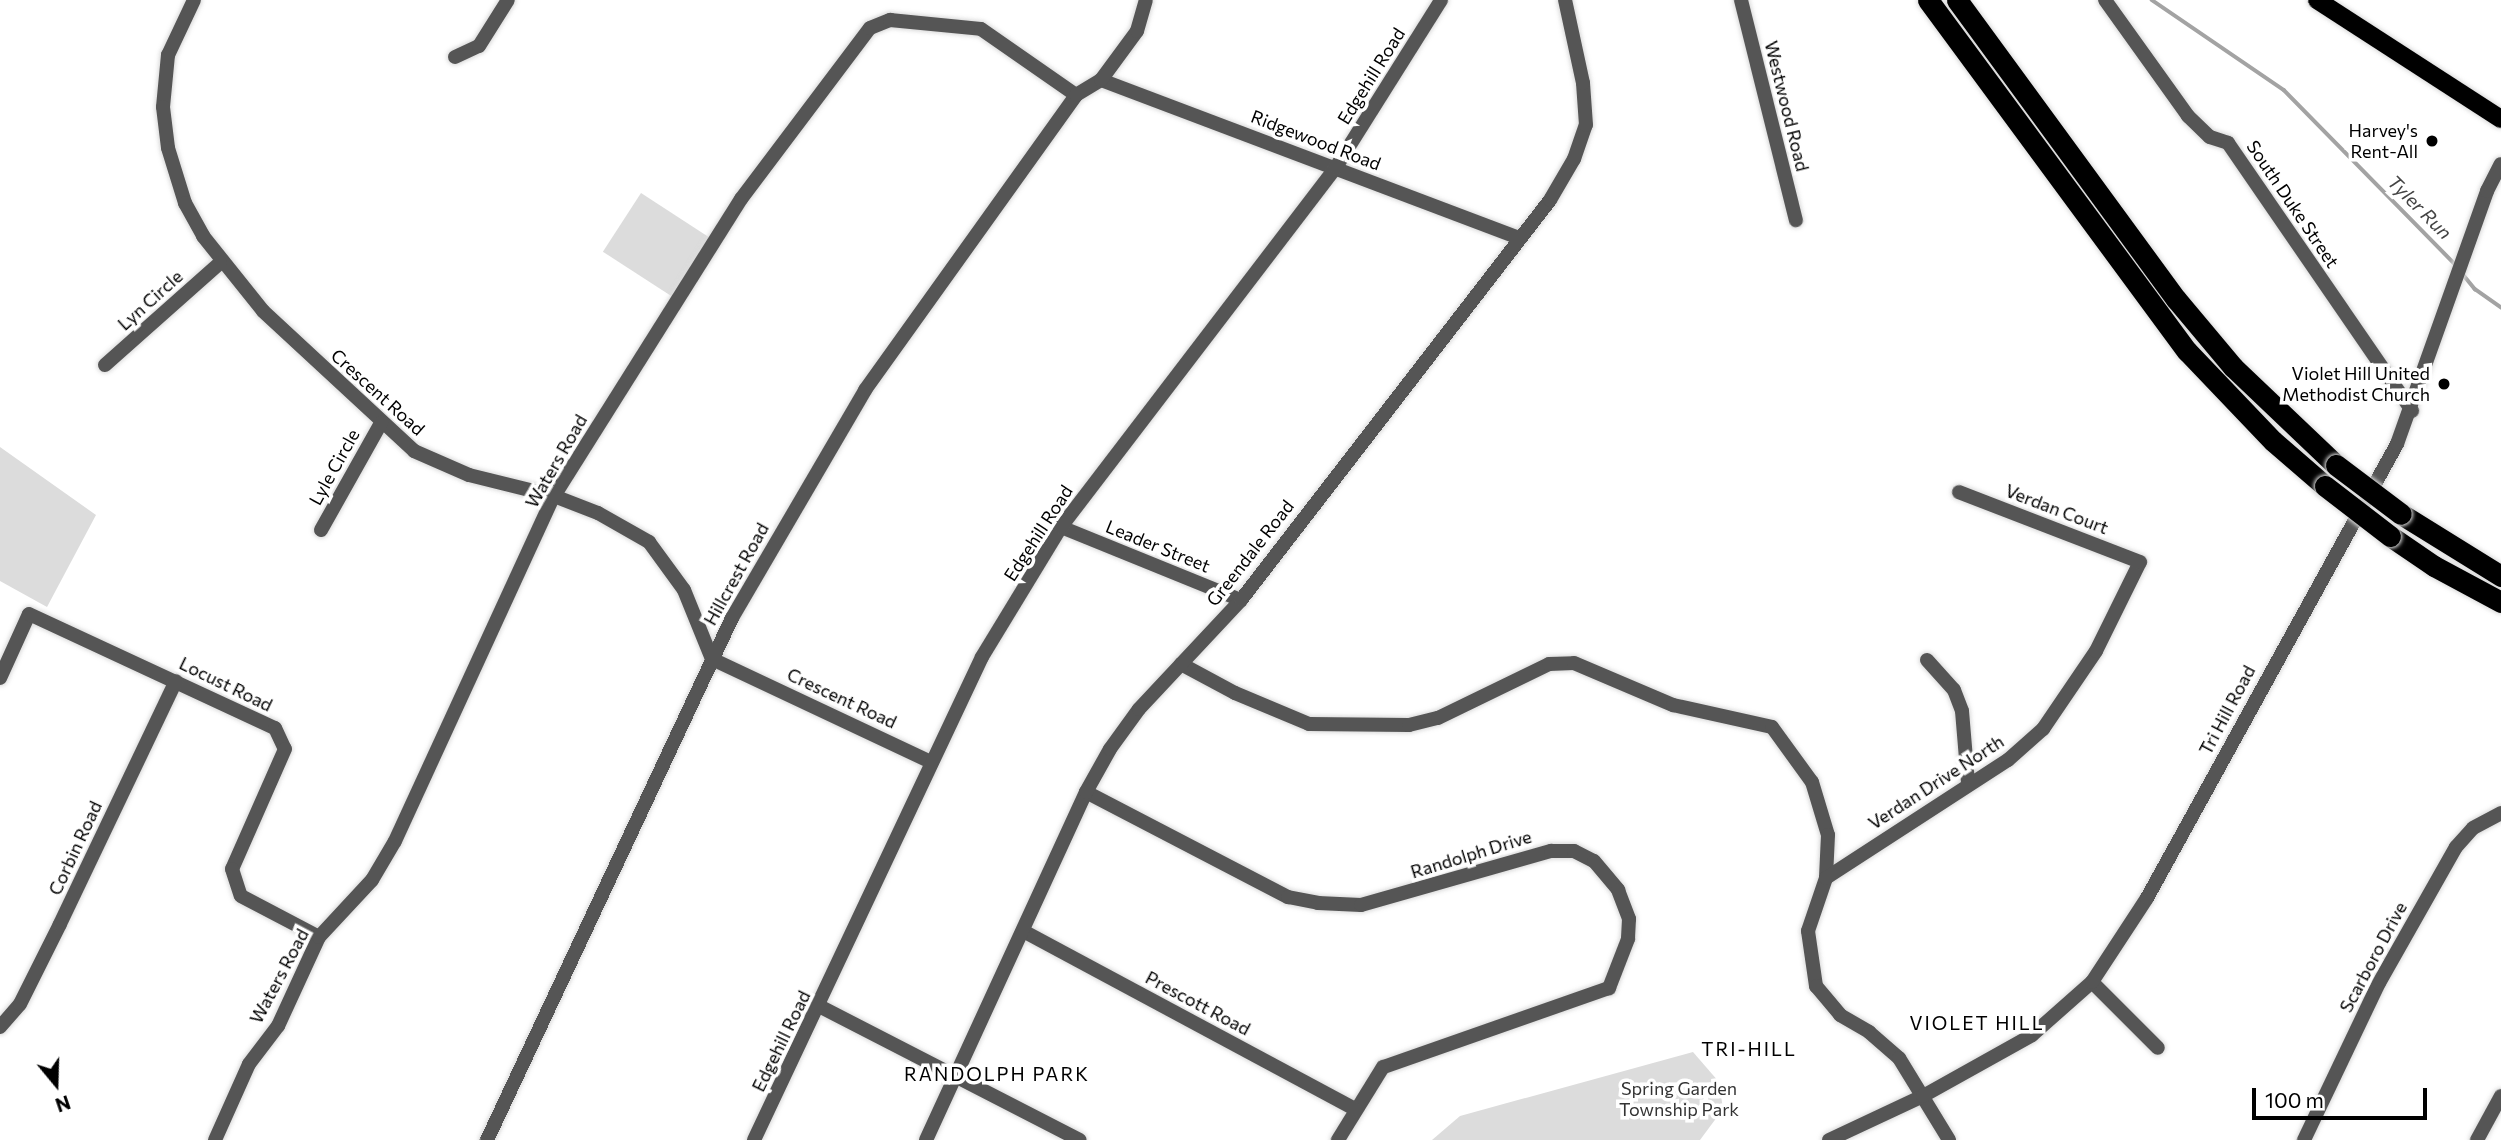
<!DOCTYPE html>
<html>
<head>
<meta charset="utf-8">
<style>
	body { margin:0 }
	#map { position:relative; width:2501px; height:1140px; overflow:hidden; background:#fff; font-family:Commissioner,sans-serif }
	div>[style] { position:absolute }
	.green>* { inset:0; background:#dcdcdc; transform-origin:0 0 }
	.stream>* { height:3.5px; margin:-1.75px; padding:0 1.75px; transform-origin:1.75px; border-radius:1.75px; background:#a3a3a3 }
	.roads { filter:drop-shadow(0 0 2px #dbdbdb) drop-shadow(0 0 2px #dbdbdb) }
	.minor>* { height:14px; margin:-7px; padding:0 7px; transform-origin:7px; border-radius:7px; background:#555 }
	.tertiary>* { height:14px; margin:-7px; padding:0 7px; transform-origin:7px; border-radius:7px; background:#555 }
	.primary>* { height:18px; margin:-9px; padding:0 9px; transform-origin:9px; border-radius:9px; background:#000 }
	.motorway>* { height:21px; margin:-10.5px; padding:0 10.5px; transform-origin:10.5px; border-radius:10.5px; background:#000 }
	.bridges { filter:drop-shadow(0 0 2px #dbdbdb) drop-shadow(0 0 2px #dbdbdb) }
	.motorway-bridge>* { height:21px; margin:-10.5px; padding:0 10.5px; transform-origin:10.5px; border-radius:10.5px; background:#000 }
	.dots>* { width:19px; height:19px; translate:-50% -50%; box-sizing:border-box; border:4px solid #fff; border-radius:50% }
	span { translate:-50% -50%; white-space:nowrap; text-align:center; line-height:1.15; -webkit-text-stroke:7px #fff; paint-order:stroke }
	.street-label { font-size:18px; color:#000 }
	.poi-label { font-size:18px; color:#000 }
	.right { translate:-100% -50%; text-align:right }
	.park-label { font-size:18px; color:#333 }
	.water-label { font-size:19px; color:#444; font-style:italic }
	.neighbourhood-label { font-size:19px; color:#000; letter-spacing:2px }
	.north { position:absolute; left:21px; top:1049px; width:70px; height:70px; -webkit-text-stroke:5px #fff; paint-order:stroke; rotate:161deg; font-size:19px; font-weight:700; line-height:28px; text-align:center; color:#000 }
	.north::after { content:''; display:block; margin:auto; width:24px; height:32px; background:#000; clip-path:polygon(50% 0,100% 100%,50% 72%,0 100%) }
	.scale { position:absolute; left:2252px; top:1088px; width:175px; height:32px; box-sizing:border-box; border:4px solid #000; border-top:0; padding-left:9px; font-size:21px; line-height:24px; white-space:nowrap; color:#000; -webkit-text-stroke:5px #fff; paint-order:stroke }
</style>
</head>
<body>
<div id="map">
	<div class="green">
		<div style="left:641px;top:193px;width:93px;height:70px;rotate:33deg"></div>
		<div style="clip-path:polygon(0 447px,96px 515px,47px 607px,0 581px)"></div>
		<div style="clip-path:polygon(1693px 1052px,1719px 1082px,1723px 1109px,1700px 1140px,1432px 1140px,1460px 1116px)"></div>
	</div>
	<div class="stream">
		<div style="left:2152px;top:0;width:160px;rotate:34.3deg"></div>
		<div style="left:2284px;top:90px;width:244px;rotate:45.5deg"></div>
		<div style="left:2462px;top:273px;width:21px;rotate:51deg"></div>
		<div style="left:2475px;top:289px;width:32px;rotate:35deg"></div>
	</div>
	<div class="roads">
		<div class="minor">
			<div style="left:194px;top:0;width:61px;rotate:115.3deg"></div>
			<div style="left:168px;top:55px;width:52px;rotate:95.5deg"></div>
			<div style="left:163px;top:107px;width:41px;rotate:83deg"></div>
			<div style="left:168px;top:148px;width:58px;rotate:72.8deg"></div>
			<div style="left:185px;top:203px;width:38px;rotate:61deg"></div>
			<div style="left:203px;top:236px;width:96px;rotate:51.3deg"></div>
			<div style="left:263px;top:311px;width:206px;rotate:42.8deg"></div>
			<div style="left:414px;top:451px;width:60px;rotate:23.6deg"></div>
			<div style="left:469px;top:475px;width:88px;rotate:13.9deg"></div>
			<div style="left:554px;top:496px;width:47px;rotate:21.1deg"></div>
			<div style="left:598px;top:513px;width:59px;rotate:29.6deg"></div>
			<div style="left:649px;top:542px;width:59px;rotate:53.9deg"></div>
			<div style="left:684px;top:590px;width:74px;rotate:67.9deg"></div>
			<div style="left:712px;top:659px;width:242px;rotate:25.2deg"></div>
			<div style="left:1741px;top:0;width:227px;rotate:76deg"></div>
			<div style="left:2105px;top:0;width:143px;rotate:54.4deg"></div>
			<div style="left:2188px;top:116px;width:30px;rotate:44deg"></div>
			<div style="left:2210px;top:137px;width:19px;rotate:18deg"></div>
			<div style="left:2228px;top:143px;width:325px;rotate:55.5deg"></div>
			<div style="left:455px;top:57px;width:26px;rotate:-25deg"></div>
			<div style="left:479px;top:46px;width:54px;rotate:-57.8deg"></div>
			<div style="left:1101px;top:80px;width:445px;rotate:20.7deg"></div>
			<div style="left:105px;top:365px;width:154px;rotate:-41.6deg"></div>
			<div style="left:1061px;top:527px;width:194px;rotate:22.1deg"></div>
			<div style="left:321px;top:530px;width:123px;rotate:-60.7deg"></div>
			<div style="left:1927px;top:660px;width:40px;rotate:48deg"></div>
			<div style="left:1954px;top:690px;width:22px;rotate:69deg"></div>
			<div style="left:1962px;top:711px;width:72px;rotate:85.2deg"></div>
			<div style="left:1181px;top:664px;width:61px;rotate:28.2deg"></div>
			<div style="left:1235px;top:693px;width:80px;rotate:22.7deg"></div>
			<div style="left:1309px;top:724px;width:100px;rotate:0.6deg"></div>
			<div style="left:1409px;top:725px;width:30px;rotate:-14deg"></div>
			<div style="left:1438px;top:718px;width:123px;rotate:-25.9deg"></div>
			<div style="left:1549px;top:664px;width:25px;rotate:-2deg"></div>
			<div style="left:1574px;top:663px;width:108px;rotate:23deg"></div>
			<div style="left:1673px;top:705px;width:101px;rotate:12.5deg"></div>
			<div style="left:1772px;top:727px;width:68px;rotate:54deg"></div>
			<div style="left:1812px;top:782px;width:55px;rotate:73.2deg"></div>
			<div style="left:1828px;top:835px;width:43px;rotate:92.7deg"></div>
			<div style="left:1826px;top:878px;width:56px;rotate:108.8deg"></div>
			<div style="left:1808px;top:931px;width:56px;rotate:81.7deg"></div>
			<div style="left:1816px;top:986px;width:38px;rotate:50deg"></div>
			<div style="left:1840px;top:1015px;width:34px;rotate:30deg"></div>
			<div style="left:1869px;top:1032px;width:40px;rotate:41deg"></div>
			<div style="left:1899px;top:1058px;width:96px;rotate:58.6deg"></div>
			<div style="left:0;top:678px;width:70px;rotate:-65.6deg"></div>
			<div style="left:29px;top:614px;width:271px;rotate:24.9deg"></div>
			<div style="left:275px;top:728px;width:23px;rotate:65deg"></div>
			<div style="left:285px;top:749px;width:131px;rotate:113.8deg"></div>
			<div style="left:232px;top:869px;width:28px;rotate:72deg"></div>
			<div style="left:241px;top:896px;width:88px;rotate:27.7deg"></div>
			<div style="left:1086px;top:792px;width:228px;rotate:27.5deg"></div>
			<div style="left:1288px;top:897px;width:31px;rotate:11deg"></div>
			<div style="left:1318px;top:903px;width:43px;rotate:2.7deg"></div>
			<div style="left:1361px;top:905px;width:198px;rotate:-15.9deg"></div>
			<div style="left:1551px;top:851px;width:23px"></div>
			<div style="left:1574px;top:851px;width:22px;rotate:27deg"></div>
			<div style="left:1594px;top:861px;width:38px;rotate:50deg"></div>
			<div style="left:1618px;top:890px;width:31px;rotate:69deg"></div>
			<div style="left:1629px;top:919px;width:20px;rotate:93deg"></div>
			<div style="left:1628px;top:939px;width:53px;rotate:111.2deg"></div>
			<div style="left:1609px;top:988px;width:239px;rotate:160.7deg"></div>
			<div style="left:1383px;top:1067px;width:86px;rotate:121.7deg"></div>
			<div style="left:1826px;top:878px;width:217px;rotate:-33deg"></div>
			<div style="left:2008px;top:760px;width:47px;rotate:-41.5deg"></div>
			<div style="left:2043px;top:729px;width:94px;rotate:-55.8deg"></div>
			<div style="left:2096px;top:651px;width:99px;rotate:-63.7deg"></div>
			<div style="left:2140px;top:562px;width:194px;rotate:-158.9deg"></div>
			<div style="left:1023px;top:931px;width:377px;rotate:28.2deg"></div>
			<div style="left:2092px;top:982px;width:93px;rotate:45deg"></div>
			<div style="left:819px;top:1006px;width:293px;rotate:27.2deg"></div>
			<div style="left:0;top:1027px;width:30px;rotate:-49deg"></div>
			<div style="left:20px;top:1004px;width:89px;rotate:-63.4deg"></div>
			<div style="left:60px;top:924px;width:269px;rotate:-64.5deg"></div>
			<div style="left:215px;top:1140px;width:83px;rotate:-65.9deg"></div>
			<div style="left:249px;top:1064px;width:48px;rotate:-52.7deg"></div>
			<div style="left:278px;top:1026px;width:98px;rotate:-65.3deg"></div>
			<div style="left:319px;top:937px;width:78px;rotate:-47.1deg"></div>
			<div style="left:372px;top:880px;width:45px;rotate:-59.5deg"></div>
			<div style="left:395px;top:841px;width:380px;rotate:-65.3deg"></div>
			<div style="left:554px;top:496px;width:351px;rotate:-57.8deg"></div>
			<div style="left:741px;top:199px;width:214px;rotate:-53deg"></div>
			<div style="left:870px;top:28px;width:22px;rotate:-22deg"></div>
			<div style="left:890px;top:20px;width:91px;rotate:5.6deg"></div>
			<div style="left:981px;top:29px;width:116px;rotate:34.8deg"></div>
			<div style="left:487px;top:1140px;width:577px;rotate:-64.86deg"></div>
			<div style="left:732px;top:618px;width:264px;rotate:-59.7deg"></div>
			<div style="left:865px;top:390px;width:363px;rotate:-54.4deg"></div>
			<div style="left:1076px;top:95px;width:29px;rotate:-31deg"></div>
			<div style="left:1101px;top:80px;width:61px;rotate:-53.7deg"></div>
			<div style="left:1137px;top:31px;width:32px;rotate:-74deg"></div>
			<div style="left:754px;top:1140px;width:534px;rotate:-64.73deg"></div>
			<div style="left:982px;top:657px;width:152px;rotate:-58.7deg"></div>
			<div style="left:1061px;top:527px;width:453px;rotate:-52.6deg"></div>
			<div style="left:1336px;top:167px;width:197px;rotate:-57.8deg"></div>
			<div style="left:926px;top:1140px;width:383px;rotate:-65.3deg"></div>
			<div style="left:1086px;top:792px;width:49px;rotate:-60.8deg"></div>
			<div style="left:1110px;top:749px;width:49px;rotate:-54.1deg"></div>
			<div style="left:1139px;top:709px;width:149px;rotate:-46.9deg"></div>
			<div style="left:1241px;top:600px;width:505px;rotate:-52.31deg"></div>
			<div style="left:1550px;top:200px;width:48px;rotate:-59.7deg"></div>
			<div style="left:1574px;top:159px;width:36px;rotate:-71deg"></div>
			<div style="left:1586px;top:125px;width:42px;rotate:-94.1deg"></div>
			<div style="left:1583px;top:83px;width:85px;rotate:-102.2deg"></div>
			<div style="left:2304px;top:1140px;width:174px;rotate:-64.5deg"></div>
			<div style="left:2379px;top:983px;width:156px;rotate:-60.5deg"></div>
			<div style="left:2456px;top:847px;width:25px;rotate:-48deg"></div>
			<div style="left:2473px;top:828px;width:32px;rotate:-28deg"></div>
			<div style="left:2477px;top:1140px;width:50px;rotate:-61.4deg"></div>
		</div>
		<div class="tertiary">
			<div style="left:1829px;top:1140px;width:104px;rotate:-25.1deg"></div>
			<div style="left:1923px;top:1096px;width:125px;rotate:-29.2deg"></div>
			<div style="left:2032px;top:1035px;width:80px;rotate:-41.5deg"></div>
			<div style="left:2092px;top:982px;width:100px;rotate:-56.8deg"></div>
			<div style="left:2147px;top:898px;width:518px;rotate:-61.16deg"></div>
			<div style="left:2397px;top:444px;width:269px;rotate:-70.4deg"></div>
			<div style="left:2487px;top:191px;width:30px;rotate:-63deg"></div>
		</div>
		<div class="primary">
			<div style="left:2317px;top:0;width:219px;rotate:32.9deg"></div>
		</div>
		<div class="motorway">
			<div style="left:1928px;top:0;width:436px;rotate:53.6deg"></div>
			<div style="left:2187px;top:351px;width:124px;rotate:46.3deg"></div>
			<div style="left:2273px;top:441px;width:69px;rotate:40.9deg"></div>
			<div style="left:1957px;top:0;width:371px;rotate:53.8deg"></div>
			<div style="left:2176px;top:299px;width:89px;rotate:50deg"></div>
			<div style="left:2233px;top:367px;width:142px;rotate:43.6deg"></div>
			<div style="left:2401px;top:514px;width:118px;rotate:31.8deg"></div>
			<div style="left:2390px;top:536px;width:53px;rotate:34.3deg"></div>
			<div style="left:2434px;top:566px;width:76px;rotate:28.2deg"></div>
		</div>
	</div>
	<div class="bridges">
		<div class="motorway-bridge">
			<div style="left:2336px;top:465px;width:81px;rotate:37deg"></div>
			<div style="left:2325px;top:486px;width:82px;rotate:37.6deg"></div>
		</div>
	</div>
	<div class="dots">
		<div style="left:2432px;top:141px;background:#000"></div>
		<div style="left:2444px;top:384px;background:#000"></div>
	</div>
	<div class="street-label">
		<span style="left:1371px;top:76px;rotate:-58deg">Edgehill Road</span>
		<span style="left:1787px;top:106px;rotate:76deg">Westwood Road</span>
		<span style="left:1316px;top:140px;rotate:21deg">Ridgewood Road</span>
		<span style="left:2293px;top:204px;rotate:56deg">South Duke Street</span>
		<span style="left:150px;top:300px;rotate:-42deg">Lyn Circle</span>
		<span style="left:378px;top:392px;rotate:42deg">Crescent Road</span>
		<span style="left:556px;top:461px;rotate:-60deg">Waters Road</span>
		<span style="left:334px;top:467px;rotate:-61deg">Lyle Circle</span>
		<span style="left:2057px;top:509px;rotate:21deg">Verdan Court</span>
		<span style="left:1038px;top:533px;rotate:-57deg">Edgehill Road</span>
		<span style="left:1158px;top:546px;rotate:22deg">Leader Street</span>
		<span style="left:1250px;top:553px;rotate:-52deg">Greendale Road</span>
		<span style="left:736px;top:574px;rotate:-61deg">Hillcrest Road</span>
		<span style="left:226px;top:684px;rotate:26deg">Locust Road</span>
		<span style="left:842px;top:698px;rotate:25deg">Crescent Road</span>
		<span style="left:2227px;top:710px;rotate:-62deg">Tri Hill Road</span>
		<span style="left:1936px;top:782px;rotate:-33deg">Verdan Drive North</span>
		<span style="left:75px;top:848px;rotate:-65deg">Corbin Road</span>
		<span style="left:1471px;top:854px;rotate:-17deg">Randolph Drive</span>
		<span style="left:2373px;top:957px;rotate:-62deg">Scarboro Drive</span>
		<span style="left:279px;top:976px;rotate:-62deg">Waters Road</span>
		<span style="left:1198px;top:1003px;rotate:28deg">Prescott Road</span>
		<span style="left:781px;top:1041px;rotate:-64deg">Edgehill Road</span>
	</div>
	<div class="poi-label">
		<span class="right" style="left:2418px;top:141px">Harvey's<br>Rent-All</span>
		<span class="right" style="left:2430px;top:384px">Violet Hill United<br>Methodist Church</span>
	</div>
	<div class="park-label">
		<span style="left:1679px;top:1099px">Spring Garden<br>Township Park</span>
	</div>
	<div class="water-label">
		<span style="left:2420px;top:207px;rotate:45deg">Tyler Run</span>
	</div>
	<div class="neighbourhood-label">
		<span style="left:1977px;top:1023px">VIOLET HILL</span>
		<span style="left:1749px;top:1049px">TRI-HILL</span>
		<span style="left:997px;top:1074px">RANDOLPH PARK</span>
	</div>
	<div class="north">N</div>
	<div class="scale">100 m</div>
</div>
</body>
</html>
